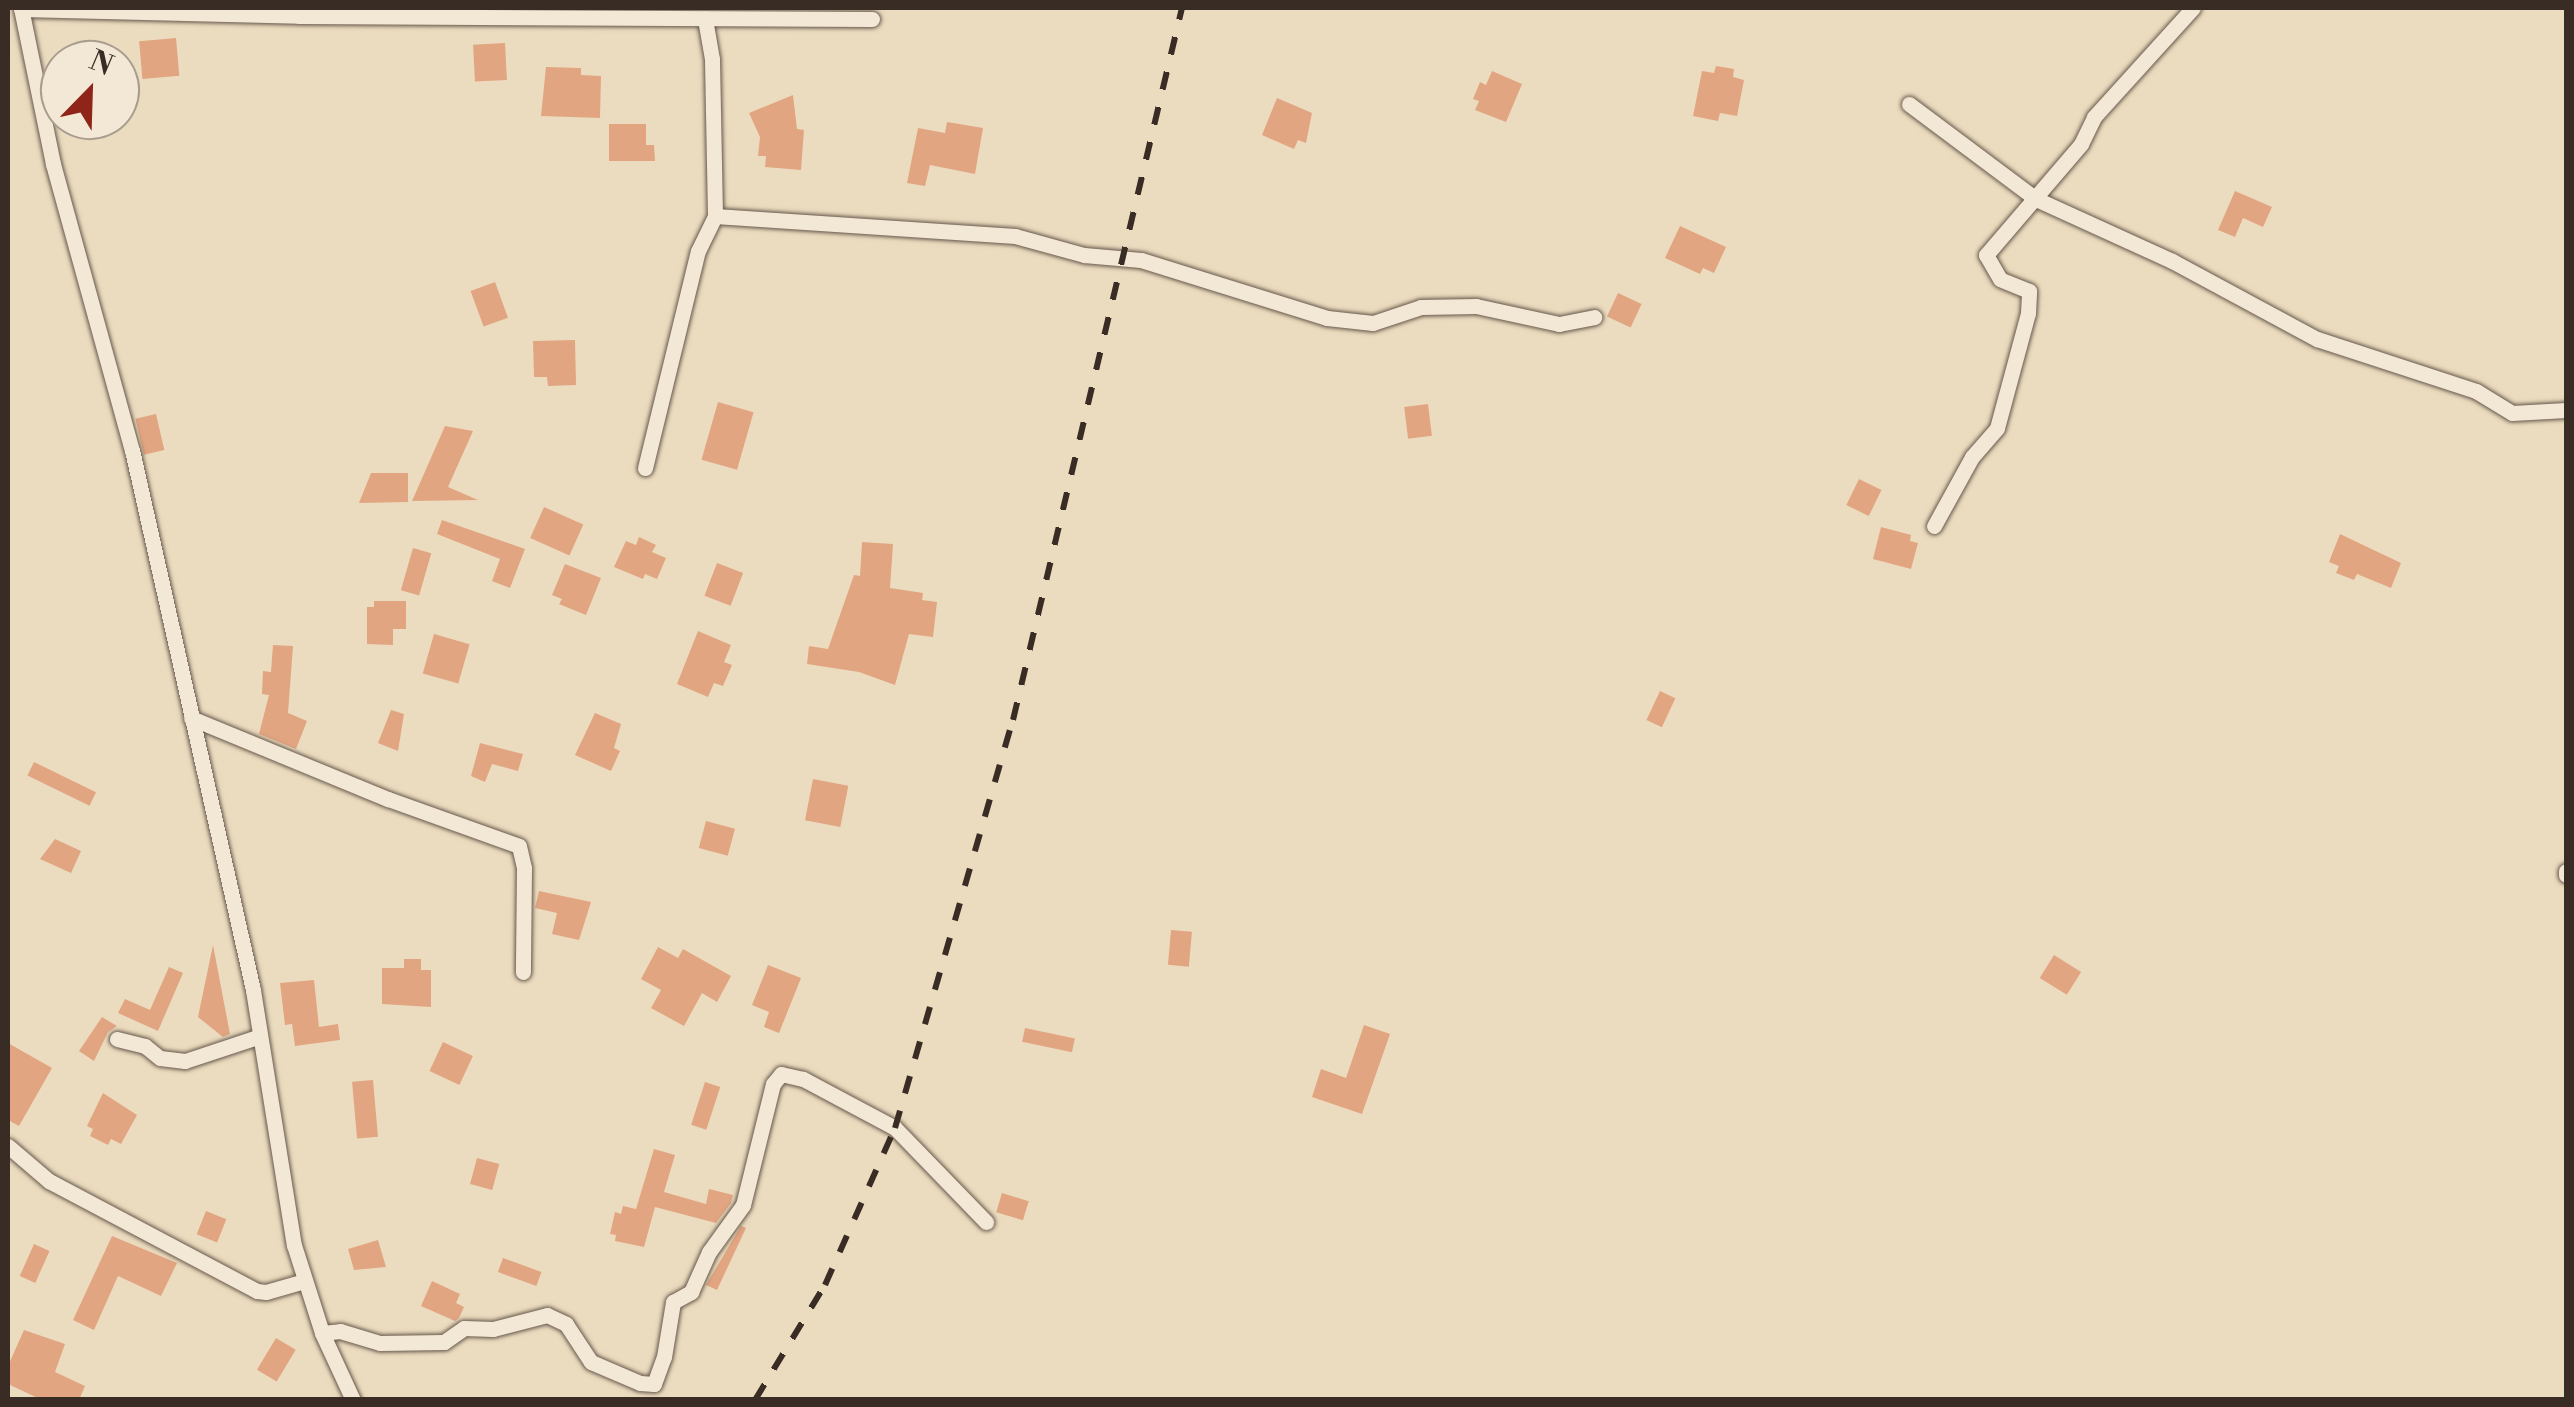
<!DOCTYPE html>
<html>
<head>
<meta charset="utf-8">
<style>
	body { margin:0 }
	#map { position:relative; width:2574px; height:1407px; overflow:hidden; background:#ecdcbf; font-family:"Libre Bodoni",serif }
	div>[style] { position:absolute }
	.building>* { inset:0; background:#e2a581; transform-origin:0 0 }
	.roads { filter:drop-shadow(0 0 2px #66584c) drop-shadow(0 0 2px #66584c) }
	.street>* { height:15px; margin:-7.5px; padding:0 7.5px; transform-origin:7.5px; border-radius:7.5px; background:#f3e8d5 }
	.rail>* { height:6px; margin-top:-3px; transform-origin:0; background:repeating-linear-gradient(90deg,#392c25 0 18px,transparent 0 36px) }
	span { translate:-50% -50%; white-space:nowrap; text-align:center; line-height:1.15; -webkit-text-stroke:10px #f3e8d5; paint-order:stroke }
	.frame { position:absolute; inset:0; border:10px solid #392c25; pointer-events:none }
	.north { position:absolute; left:40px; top:40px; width:100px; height:100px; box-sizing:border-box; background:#f3e8d5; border:2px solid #a99d8f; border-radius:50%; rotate:23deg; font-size:28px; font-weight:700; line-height:40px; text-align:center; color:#392c25 }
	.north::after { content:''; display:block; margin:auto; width:35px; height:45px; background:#8f2418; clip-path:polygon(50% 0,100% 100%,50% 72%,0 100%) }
</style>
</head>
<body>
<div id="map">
	<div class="building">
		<div style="left:176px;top:38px;width:38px;height:37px;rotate:85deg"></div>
		<div style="left:505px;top:43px;width:37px;height:32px;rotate:87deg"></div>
		<div style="clip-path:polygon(1716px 66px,1734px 69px,1733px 77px,1744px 80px,1737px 116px,1720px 113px,1718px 121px,1693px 116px,1702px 71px,1714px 73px)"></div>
		<div style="clip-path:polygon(546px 67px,581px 68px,581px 75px,601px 76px,600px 118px,541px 116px)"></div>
		<div style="clip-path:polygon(1492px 71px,1522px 84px,1506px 122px,1475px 110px,1479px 101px,1473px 99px,1480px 82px,1486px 85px)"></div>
		<div style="clip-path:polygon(793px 95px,797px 129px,804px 130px,801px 170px,765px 167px,766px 156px,758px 156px,760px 137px,749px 113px)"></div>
		<div style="clip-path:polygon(1277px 98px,1312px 113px,1306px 143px,1298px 140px,1294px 149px,1262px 135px)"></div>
		<div style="clip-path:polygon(947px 122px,983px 128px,975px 174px,930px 165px,925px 186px,907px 183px,918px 128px,945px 133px)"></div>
		<div style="clip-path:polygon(609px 124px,646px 124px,646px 145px,654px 145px,655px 161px,609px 161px)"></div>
		<div style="clip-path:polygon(2235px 191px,2272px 207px,2263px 227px,2243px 218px,2235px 237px,2218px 230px)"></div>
		<div style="clip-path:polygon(1680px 226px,1726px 247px,1714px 273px,1703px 268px,1700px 274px,1665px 258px)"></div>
		<div style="left:495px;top:282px;width:38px;height:26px;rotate:70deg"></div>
		<div style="left:1618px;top:293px;width:26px;height:26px;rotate:25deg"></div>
		<div style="clip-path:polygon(575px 340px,576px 385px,548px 386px,547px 377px,534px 377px,533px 341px)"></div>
		<div style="left:718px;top:402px;width:37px;height:60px;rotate:16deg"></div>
		<div style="left:1428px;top:404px;width:32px;height:24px;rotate:83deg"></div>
		<div style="left:156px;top:414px;width:37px;height:21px;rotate:77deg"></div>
		<div style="clip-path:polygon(445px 426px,473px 431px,448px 487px,478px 500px,412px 501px)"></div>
		<div style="clip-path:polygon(371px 473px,408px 473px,408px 502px,359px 503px)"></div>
		<div style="left:1859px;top:479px;width:25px;height:29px;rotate:26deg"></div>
		<div style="left:544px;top:507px;width:43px;height:34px;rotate:24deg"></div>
		<div style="clip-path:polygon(442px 520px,525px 549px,510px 588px,492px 581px,500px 559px,437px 534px)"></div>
		<div style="clip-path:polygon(1881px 527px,1911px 535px,1910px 541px,1918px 543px,1911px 569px,1873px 559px)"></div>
		<div style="clip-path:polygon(2340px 534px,2401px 563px,2391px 588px,2357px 574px,2354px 580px,2336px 573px,2339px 566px,2329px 562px)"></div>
		<div style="clip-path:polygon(639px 537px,656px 545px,652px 552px,666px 558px,657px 579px,645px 574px,643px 579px,614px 567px,626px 541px,636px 545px)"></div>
		<div style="clip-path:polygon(862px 542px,893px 544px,890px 588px,923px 593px,922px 600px,937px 602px,933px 637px,909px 634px,895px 685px,859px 672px,807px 664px,809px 646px,828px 649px,854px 575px,860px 576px)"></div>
		<div style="left:413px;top:548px;width:19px;height:44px;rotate:16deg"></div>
		<div style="left:717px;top:563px;width:28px;height:35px;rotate:21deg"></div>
		<div style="clip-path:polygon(565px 564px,601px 578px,586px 615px,559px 604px,562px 599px,552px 595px)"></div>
		<div style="clip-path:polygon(374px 601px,406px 601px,406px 629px,393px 629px,393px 645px,367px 644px,367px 607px,374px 607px)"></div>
		<div style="clip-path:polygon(698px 631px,731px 645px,724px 662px,732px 665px,723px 686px,714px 683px,708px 697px,677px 684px)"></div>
		<div style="left:434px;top:634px;width:37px;height:41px;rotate:16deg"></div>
		<div style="clip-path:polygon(273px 645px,293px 646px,288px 713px,307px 721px,296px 749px,259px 734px,269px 695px,262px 694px,263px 671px,271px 672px)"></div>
		<div style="left:1660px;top:691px;width:17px;height:32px;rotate:25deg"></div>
		<div style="clip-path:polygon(391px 710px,404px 714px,398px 751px,378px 743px)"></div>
		<div style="clip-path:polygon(595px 713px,621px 724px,614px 748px,620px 751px,611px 771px,575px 755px)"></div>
		<div style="clip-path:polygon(480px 743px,523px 754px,518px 771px,492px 764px,485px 782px,471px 776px)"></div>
		<div style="left:34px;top:762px;width:69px;height:15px;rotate:26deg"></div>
		<div style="left:813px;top:779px;width:36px;height:42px;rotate:11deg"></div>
		<div style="left:706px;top:821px;width:30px;height:28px;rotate:15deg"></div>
		<div style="clip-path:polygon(55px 839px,81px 851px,71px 873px,40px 859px)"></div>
		<div style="clip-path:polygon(539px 891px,591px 902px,579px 940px,552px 934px,557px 913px,535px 908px)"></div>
		<div style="left:1171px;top:930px;width:21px;height:35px;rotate:5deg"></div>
		<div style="clip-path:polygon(213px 945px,230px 1034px,223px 1037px,198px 1017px)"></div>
		<div style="clip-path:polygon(658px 947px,678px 958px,683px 949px,731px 976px,717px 1002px,702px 993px,684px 1026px,651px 1008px,661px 990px,641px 979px)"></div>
		<div style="left:2054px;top:955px;width:32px;height:27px;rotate:32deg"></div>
		<div style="clip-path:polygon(404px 959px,421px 959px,421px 970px,431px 970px,431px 1007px,382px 1004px,382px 968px,404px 968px)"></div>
		<div style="clip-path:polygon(768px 965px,801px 978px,779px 1033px,764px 1027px,769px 1012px,752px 1005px)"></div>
		<div style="clip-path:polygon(169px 967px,183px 973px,158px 1031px,118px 1013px,125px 999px,150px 1010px)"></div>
		<div style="clip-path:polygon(314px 980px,319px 1027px,338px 1024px,340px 1040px,295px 1046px,292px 1024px,285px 1025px,280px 983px)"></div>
		<div style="clip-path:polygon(102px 1017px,117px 1026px,108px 1032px,94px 1061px,79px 1051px)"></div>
		<div style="clip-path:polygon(1364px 1025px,1390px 1034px,1362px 1114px,1312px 1097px,1321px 1069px,1346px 1078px)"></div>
		<div style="left:1025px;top:1028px;width:51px;height:14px;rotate:12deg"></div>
		<div style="left:443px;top:1042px;width:33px;height:32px;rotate:25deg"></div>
		<div style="clip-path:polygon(8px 1043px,52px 1068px,19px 1126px,8px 1120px)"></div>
		<div style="left:373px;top:1080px;width:57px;height:21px;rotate:85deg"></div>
		<div style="left:705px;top:1082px;width:16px;height:45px;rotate:18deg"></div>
		<div style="clip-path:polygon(103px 1093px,137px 1115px,121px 1144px,111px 1139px,108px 1145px,90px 1136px,93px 1129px,87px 1126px)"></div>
		<div style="clip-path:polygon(654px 1149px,675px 1155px,664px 1192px,706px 1204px,709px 1189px,733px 1195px,731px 1203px,716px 1223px,655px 1207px,644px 1247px,615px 1241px,616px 1235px,610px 1234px,615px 1212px,621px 1214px,623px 1206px,636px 1209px)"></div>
		<div style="left:477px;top:1158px;width:23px;height:27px;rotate:15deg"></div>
		<div style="left:1002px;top:1193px;width:28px;height:20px;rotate:17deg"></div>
		<div style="left:206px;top:1211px;width:22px;height:25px;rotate:22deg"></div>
		<div style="clip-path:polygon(741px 1226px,746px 1228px,717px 1290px,706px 1285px)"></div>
		<div style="clip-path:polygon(112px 1236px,177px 1263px,161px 1296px,118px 1276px,94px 1330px,73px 1320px)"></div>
		<div style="clip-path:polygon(378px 1240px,386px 1267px,354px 1270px,348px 1249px)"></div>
		<div style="left:34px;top:1244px;width:17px;height:35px;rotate:24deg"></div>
		<div style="left:503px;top:1258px;width:41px;height:15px;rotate:20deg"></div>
		<div style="clip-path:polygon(432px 1281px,460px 1294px,456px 1303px,464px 1307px,459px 1318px,455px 1321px,421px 1306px)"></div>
		<div style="clip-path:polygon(24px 1330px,65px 1344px,55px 1372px,85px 1386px,79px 1400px,42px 1400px,8px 1384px,8px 1366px)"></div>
		<div style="left:276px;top:1338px;width:23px;height:37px;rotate:31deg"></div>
	</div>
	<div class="roads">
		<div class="street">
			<div style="left:21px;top:8px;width:159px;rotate:78.4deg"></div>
			<div style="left:53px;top:164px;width:297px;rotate:74.6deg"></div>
			<div style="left:132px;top:450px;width:553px;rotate:77.37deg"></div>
			<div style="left:253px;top:990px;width:258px;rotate:80.9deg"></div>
			<div style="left:294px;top:1245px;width:92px;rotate:72.3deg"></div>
			<div style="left:322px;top:1333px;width:74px;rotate:65.2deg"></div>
			<div style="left:21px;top:9px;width:278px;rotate:1.4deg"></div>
			<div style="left:299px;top:16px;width:573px;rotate:0.3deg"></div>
			<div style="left:1909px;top:104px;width:159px;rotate:36.8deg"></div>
			<div style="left:2036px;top:199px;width:149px;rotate:24.5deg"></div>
			<div style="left:2172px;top:261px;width:165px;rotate:28.3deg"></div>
			<div style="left:2317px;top:339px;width:167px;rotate:18.1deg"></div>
			<div style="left:2476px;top:391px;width:42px;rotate:31.4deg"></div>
			<div style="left:2512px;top:413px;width:54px;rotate:-3.2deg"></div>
			<div style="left:715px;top:216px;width:301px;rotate:3.8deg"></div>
			<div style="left:1015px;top:236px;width:72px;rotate:15.4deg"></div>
			<div style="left:1084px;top:255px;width:57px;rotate:5deg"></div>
			<div style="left:1141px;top:260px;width:195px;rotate:17.3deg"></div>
			<div style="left:1327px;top:318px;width:46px;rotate:6.2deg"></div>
			<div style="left:1373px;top:323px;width:51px;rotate:-18.4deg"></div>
			<div style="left:1421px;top:307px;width:55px;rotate:-1deg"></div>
			<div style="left:1476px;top:306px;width:85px;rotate:12.2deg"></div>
			<div style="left:1559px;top:324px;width:36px;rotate:-11deg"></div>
			<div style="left:645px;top:468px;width:223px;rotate:-76.3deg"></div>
			<div style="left:698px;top:251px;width:39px;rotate:-64deg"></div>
			<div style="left:715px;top:216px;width:157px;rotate:-91.1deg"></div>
			<div style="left:712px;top:59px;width:41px;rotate:-99.9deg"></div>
			<div style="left:1934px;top:526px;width:79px;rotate:-61.2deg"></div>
			<div style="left:1972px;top:457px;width:38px;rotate:-49deg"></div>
			<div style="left:1997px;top:428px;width:119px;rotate:-74.9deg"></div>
			<div style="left:2028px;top:313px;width:22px;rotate:-87deg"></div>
			<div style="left:2029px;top:291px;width:31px;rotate:-158deg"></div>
			<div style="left:2000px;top:279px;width:28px;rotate:-120deg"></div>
			<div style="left:1986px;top:255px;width:146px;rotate:-49.4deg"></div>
			<div style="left:2081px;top:144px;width:30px;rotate:-64deg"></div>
			<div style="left:2094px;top:117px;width:147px;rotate:-47.8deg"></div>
			<div style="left:191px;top:718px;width:213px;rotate:22.4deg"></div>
			<div style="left:388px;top:799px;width:139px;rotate:19.7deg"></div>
			<div style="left:519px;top:846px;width:23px;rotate:77deg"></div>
			<div style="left:524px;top:868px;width:104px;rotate:90.6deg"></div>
			<div style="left:2566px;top:871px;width:4px;rotate:90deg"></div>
			<div style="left:117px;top:1039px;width:29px;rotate:14deg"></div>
			<div style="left:145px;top:1046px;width:19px;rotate:39deg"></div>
			<div style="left:160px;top:1058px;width:25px;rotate:7deg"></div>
			<div style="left:185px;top:1061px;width:79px;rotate:-18.4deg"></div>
			<div style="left:8px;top:1146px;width:54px;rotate:40.5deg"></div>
			<div style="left:49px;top:1181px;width:235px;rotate:27.9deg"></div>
			<div style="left:257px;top:1291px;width:9px;rotate:6deg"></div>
			<div style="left:266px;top:1292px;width:40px;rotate:-16deg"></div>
			<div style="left:322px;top:1333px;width:18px;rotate:-6deg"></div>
			<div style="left:340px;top:1331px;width:42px;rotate:16.7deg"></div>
			<div style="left:380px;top:1343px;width:64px;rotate:-0.9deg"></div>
			<div style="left:444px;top:1342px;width:24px;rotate:-35deg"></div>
			<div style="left:464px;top:1328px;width:29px;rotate:2deg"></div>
			<div style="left:493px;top:1329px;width:56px;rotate:-14.5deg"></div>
			<div style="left:547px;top:1315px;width:21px;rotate:25deg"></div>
			<div style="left:566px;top:1324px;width:45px;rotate:56.7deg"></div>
			<div style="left:591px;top:1362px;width:53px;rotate:23.2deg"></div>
			<div style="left:640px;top:1383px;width:14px;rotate:4deg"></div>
			<div style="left:654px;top:1384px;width:29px;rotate:-70deg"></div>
			<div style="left:664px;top:1357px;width:56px;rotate:-80.7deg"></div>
			<div style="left:673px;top:1302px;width:21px;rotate:-29deg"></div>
			<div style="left:691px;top:1292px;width:44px;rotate:-65.8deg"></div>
			<div style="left:709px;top:1252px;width:58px;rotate:-54.1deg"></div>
			<div style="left:743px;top:1205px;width:125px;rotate:-76.1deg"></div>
			<div style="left:773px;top:1084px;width:13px;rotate:-51deg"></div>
			<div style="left:781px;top:1074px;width:23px;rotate:13deg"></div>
			<div style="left:803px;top:1079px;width:104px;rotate:28deg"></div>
			<div style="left:895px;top:1128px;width:131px;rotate:45.9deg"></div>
		</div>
	</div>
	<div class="rail">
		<div style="left:755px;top:1400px;width:135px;rotate:-58.7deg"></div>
		<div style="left:825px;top:1285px;width:172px;rotate:-66deg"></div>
		<div style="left:895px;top:1128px;width:425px;rotate:-73.9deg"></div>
		<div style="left:1013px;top:720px;width:732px;rotate:-76.65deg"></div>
	</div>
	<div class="frame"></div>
	<div class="north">N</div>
</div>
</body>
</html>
